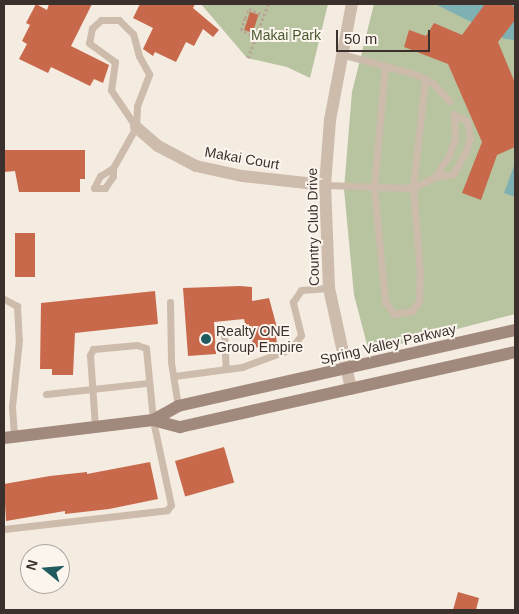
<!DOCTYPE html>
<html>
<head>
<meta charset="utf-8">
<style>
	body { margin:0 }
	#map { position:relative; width:519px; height:614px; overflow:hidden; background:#f4ebe1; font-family:Arial,sans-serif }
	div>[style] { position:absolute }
	.green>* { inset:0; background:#b8c4a0 }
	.water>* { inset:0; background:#7fb0b2 }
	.building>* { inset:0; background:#c8694b; transform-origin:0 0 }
	.path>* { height:2.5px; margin-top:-1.25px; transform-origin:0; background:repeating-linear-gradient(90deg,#b9a596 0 2.5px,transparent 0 5px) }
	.lane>* { height:7px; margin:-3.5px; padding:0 3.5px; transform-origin:3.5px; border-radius:3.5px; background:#cdbbac }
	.street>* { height:12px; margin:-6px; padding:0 6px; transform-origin:6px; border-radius:6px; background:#cdbbac }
	.secondary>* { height:12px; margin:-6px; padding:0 6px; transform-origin:6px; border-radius:6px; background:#a18a7d }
	.dots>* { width:14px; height:14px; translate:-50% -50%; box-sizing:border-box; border:2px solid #fbf5ee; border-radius:50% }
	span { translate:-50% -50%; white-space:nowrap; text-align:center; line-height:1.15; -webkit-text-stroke:4px #fbf5ee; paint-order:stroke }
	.park-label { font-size:14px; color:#4a5a2e }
	.street-label { font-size:14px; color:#3b302b }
	.poi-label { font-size:14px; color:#3b302b }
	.left { translate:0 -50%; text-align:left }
	.frame { position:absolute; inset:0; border:5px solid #3b302b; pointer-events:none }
	.north { position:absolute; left:20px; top:544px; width:50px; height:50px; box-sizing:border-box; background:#fbf5ee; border:1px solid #aea6a0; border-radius:50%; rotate:287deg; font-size:14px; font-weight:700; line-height:20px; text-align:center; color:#3b302b }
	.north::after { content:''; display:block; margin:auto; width:18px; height:22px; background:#1f5a5e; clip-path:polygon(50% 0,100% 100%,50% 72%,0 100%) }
	.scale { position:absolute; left:336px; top:30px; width:94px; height:22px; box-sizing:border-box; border:2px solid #3b302b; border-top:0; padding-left:6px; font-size:15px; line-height:18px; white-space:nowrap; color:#3b302b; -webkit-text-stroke:4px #fbf5ee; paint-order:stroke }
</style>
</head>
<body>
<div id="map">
	<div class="green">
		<div style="clip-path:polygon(201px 4px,328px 4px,310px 78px,287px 67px,247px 58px)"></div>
		<div style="clip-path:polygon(374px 4px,515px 4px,515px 314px,369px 352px,354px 295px,344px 189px,352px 92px)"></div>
	</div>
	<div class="water">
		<div style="clip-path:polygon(435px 4px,515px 4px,515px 40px,505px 39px)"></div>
		<div style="clip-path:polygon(515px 163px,515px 197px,504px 193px)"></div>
	</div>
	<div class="building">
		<div style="clip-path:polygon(36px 4px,47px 10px,49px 4px,92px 4px,71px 46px,109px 65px,103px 83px,94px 79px,90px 86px,51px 67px,48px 73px,19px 59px,27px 44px,22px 41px,30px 25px,26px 23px)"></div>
		<div style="clip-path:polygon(140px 4px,195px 4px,193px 8px,219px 30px,213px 37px,203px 29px,194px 46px,186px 42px,176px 62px,155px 52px,153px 56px,143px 49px,153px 28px,133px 18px)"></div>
		<div style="clip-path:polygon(485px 4px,510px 4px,515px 8px,515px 20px,498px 42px,515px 83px,515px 147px,497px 155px,481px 200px,462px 193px,482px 142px,448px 64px,404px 47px,409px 30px,426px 36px,434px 23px,462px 35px)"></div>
		<div style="left:250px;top:12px;width:9px;height:19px;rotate:18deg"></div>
		<div style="clip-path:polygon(4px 150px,85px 150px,85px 179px,80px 179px,80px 192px,19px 192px,15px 171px,4px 172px)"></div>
		<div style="left:15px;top:233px;width:20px;height:44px"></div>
		<div style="clip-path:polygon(240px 286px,252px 287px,252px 301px,269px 298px,279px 335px,276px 336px,277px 343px,254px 348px,251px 337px,248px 338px,244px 319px,214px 322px,216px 354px,188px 356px,183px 288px)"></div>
		<div style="clip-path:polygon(155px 291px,158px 324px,75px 333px,73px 375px,52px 375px,52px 369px,40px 369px,41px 303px)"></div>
		<div style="left:224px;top:447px;width:37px;height:51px;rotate:74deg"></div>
		<div style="clip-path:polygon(150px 462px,158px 499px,109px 509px,65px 514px,65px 511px,6px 521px,4px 484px,50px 476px,87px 472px,87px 474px)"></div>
		<div style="clip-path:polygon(458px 592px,479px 598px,476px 610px,453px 610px)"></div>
	</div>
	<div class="path">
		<div style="left:255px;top:38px;width:16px;rotate:-150deg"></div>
		<div style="left:241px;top:30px;width:13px;rotate:-72deg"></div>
		<div style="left:245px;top:18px;width:10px;rotate:-66deg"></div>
		<div style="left:249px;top:9px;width:16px;rotate:22deg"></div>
		<div style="left:248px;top:58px;width:58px;rotate:-69.7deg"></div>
	</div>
	<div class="lane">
		<div style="left:341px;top:54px;width:77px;rotate:15.1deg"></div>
		<div style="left:415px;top:74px;width:20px;rotate:27deg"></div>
		<div style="left:433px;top:83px;width:25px;rotate:48deg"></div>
		<div style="left:385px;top:66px;width:121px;rotate:95.2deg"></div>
		<div style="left:374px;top:187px;width:116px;rotate:84.5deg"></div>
		<div style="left:385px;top:302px;width:15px;rotate:53deg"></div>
		<div style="left:394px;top:314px;width:18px;rotate:-9deg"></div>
		<div style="left:412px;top:311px;width:12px;rotate:-55deg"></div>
		<div style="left:419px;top:301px;width:28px;rotate:-88deg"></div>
		<div style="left:420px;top:273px;width:85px;rotate:-94.7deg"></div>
		<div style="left:413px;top:188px;width:25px;rotate:-27deg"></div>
		<div style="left:454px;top:114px;width:15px;rotate:28deg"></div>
		<div style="left:467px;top:121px;width:17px;rotate:80deg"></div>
		<div style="left:470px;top:138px;width:14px;rotate:107deg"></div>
		<div style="left:466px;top:151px;width:26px;rotate:119deg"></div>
		<div style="left:453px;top:174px;width:18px;rotate:171deg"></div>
		<div style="left:435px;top:177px;width:24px;rotate:-57deg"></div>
		<div style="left:448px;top:157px;width:19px;rotate:-69deg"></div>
		<div style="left:455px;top:139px;width:25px;rotate:-92deg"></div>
		<div style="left:113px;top:168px;width:15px;rotate:148deg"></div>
		<div style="left:100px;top:176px;width:13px;rotate:117deg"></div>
		<div style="left:94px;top:188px;width:11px"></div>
		<div style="left:105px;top:188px;width:14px;rotate:-56deg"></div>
		<div style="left:113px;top:176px;width:8px;rotate:-90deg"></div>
		<div style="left:113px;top:168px;width:47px;rotate:-60.7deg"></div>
		<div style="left:136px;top:127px;width:21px;rotate:-87deg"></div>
		<div style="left:137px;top:106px;width:34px;rotate:-69deg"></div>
		<div style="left:149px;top:74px;width:21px;rotate:-119deg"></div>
		<div style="left:139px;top:56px;width:23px;rotate:-105deg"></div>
		<div style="left:133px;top:34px;width:20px;rotate:-135deg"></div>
		<div style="left:119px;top:20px;width:18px;rotate:180deg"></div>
		<div style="left:101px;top:20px;width:12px;rotate:138deg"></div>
		<div style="left:92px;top:28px;width:15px;rotate:101deg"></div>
		<div style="left:89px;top:43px;width:32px;rotate:36deg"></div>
		<div style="left:115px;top:62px;width:28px;rotate:98deg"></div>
		<div style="left:111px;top:90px;width:45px;rotate:56deg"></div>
		<div style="left:325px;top:185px;width:88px;rotate:2deg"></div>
		<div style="left:413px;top:188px;width:110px;rotate:-83.7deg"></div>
		<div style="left:4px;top:299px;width:15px;rotate:28deg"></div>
		<div style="left:17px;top:306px;width:34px;rotate:87deg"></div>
		<div style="left:19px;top:340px;width:67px;rotate:96deg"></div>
		<div style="left:12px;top:407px;width:30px;rotate:86deg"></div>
		<div style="left:170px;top:302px;width:60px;rotate:89deg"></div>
		<div style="left:171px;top:362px;width:45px;rotate:81deg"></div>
		<div style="left:224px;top:335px;width:34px;rotate:87deg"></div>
		<div style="left:174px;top:376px;width:69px;rotate:-7.5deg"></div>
		<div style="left:242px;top:367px;width:52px;rotate:-20.2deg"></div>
		<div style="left:291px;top:349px;width:17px;rotate:-54deg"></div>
		<div style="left:301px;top:335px;width:34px;rotate:-104deg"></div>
		<div style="left:293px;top:302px;width:14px;rotate:-56deg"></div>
		<div style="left:301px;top:290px;width:28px;rotate:-4deg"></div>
		<div style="left:46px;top:394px;width:103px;rotate:-6.2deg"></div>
		<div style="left:4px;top:529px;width:164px;rotate:-6.6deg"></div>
		<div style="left:167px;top:510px;width:6px;rotate:-51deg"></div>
		<div style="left:171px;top:505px;width:87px;rotate:-102deg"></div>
		<div style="left:153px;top:420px;width:72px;rotate:-95.6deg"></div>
		<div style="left:146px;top:348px;width:9px;rotate:-162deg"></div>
		<div style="left:137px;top:345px;width:44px;rotate:174.8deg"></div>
		<div style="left:93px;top:349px;width:7px;rotate:117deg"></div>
		<div style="left:90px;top:355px;width:72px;rotate:86deg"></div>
	</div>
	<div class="street">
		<div style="left:136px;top:127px;width:29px;rotate:41deg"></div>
		<div style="left:158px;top:146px;width:43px;rotate:27.8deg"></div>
		<div style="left:196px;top:166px;width:47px;rotate:12.3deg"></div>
		<div style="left:242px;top:176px;width:83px;rotate:6.2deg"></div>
		<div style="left:351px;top:389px;width:103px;rotate:-102.3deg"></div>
		<div style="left:329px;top:288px;width:103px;rotate:-92.2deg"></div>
		<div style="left:325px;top:185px;width:65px;rotate:-85.6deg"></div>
		<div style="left:330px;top:120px;width:118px;rotate:-79.3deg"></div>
	</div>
	<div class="secondary">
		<div style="left:153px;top:420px;width:28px;rotate:15deg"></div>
		<div style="left:180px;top:427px;width:343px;rotate:-12.6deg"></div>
		<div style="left:4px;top:438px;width:150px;rotate:-6.9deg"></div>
		<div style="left:153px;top:420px;width:29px;rotate:-29deg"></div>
		<div style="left:178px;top:406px;width:345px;rotate:-12.7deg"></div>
	</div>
	<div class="dots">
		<div style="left:206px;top:339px;background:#1f5a5e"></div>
	</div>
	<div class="park-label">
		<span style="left:286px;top:35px">Makai Park</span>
	</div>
	<div class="street-label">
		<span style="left:242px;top:158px;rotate:10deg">Makai Court</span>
		<span style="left:313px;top:227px;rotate:-91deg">Country Club Drive</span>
		<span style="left:388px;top:344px;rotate:-13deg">Spring Valley Parkway</span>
	</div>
	<div class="poi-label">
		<span class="left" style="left:216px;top:339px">Realty ONE<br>Group Empire</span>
	</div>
	<div class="frame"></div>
	<div class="north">N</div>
	<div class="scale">50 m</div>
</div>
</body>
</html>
